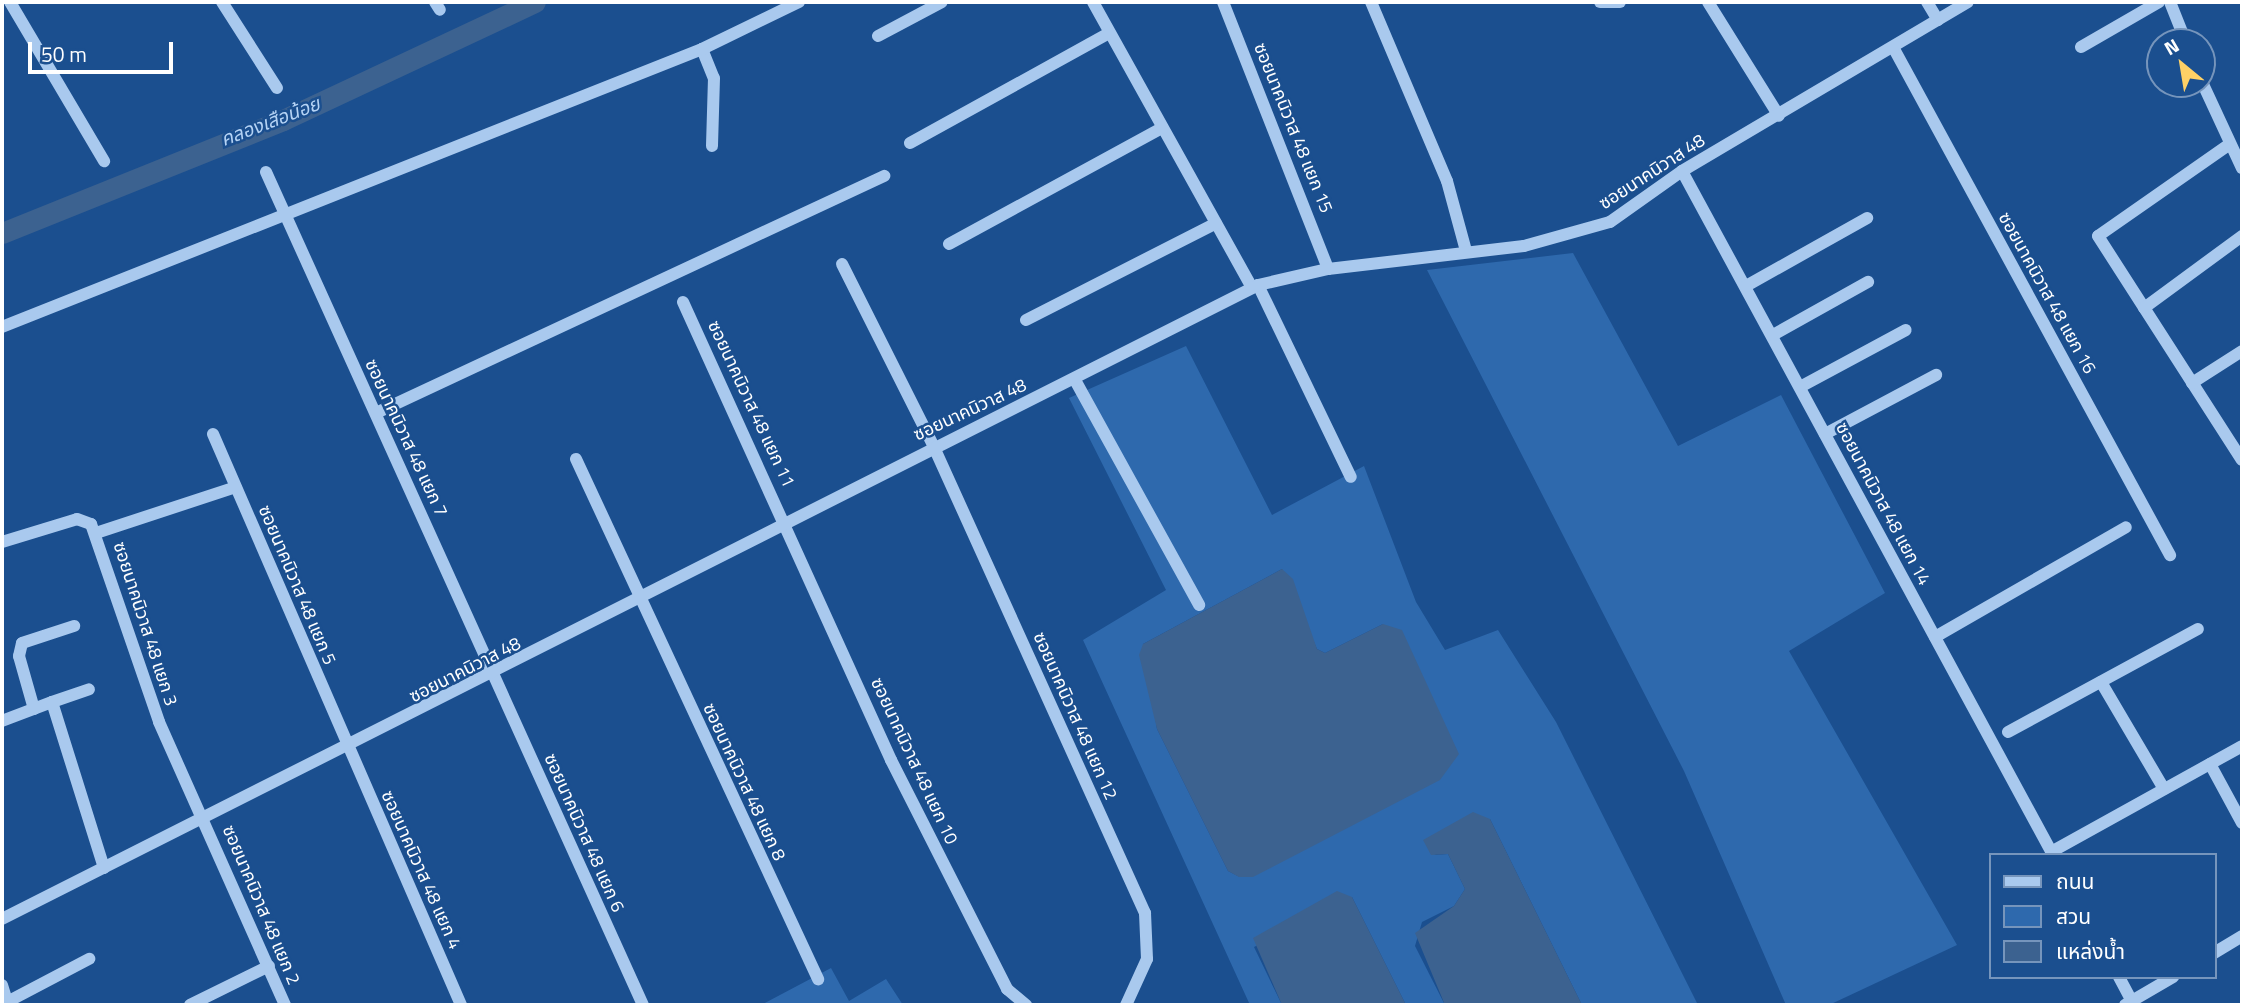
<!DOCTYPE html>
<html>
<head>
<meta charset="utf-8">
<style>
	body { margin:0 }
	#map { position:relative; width:2244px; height:1007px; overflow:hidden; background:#1b4f8f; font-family:"Titillium Web","Noto Sans Thai",sans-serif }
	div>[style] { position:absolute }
	.green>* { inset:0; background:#2e69ad }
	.water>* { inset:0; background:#3c6290 }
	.canal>* { height:21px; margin:-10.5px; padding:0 10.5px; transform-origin:10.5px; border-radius:10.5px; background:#3c6290 }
	.minor>* { height:12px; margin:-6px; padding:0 6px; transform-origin:6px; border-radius:6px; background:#a9c9ee }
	span { translate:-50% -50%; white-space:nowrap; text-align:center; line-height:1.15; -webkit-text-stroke:5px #1b4f8f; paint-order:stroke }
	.street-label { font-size:18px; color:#fff }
	.water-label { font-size:19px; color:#b5d3f5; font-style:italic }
	.frame { position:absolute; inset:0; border:4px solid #fff; pointer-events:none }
	.legend { position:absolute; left:1989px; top:853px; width:228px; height:126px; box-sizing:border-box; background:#1b4f8f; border:2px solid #7695bc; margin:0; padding:9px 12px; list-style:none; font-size:21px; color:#fff }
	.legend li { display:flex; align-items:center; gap:14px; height:35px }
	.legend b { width:35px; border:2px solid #7695bc }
	.north { position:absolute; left:2146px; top:28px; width:70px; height:70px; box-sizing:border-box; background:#1b4f8f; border:2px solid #7695bc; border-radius:50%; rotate:330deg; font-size:19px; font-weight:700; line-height:28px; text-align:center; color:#fff }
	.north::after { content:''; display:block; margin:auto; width:24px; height:32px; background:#ffd166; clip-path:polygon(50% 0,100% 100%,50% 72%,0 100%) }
	.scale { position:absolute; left:28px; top:42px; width:145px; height:32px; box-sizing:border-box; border:4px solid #fff; border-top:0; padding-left:9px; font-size:21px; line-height:24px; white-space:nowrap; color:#fff; -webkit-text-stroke:5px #1b4f8f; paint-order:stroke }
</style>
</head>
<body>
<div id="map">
	<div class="green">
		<div style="clip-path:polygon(1573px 253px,1678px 446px,1781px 395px,1885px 593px,1789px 651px,1957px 945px,1829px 1005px,1786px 1005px,1684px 771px,1427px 270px)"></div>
		<div style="clip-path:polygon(evenodd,1186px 346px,1272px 515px,1364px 466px,1416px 602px,1445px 650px,1498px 630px,1556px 722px,1698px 1005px,1582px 1005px,1490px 819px,1434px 855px,1448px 854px,1465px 889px,1454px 906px,1422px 922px,1415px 946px,1445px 1005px,1406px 1005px,1352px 897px,1254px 947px,1282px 1005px,1250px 1005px,1083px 640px,1166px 590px,1069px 398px,1186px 346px,1282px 569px,1317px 649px,1325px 653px,1383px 624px,1240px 877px,1228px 871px,1157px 729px,1143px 644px,1282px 569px)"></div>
		<div style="clip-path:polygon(831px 968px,849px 1001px,886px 979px,903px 1005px,761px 1005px)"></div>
	</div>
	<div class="water">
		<div style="clip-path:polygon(1282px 569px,1293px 579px,1317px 649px,1325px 653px,1383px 624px,1402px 630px,1459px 754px,1440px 780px,1253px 877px,1239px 877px,1228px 871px,1157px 729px,1139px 655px,1143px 644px)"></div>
		<div style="clip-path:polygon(1473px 812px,1490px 819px,1582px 1005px,1445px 1005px,1415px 933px,1454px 906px,1465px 889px,1448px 854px,1431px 855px,1423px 840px)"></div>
		<div style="clip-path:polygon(1337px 891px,1352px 897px,1406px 1005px,1282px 1005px,1253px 938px)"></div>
	</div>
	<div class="canal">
		<div style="left:2px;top:233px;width:303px;rotate:-21.9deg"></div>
		<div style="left:283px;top:120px;width:278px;rotate:-25.1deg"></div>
	</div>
	<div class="minor">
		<div style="left:10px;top:2px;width:185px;rotate:59.4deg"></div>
		<div style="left:222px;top:2px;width:102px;rotate:57.4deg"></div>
		<div style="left:435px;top:2px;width:9px;rotate:58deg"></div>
		<div style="left:1093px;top:2px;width:327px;rotate:60.9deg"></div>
		<div style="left:1223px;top:2px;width:287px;rotate:68.5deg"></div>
		<div style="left:1371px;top:2px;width:194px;rotate:67deg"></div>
		<div style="left:1447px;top:181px;width:73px;rotate:74.8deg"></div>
		<div style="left:1600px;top:2px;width:20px"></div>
		<div style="left:1708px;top:2px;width:134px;rotate:58.1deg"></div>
		<div style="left:1927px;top:2px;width:21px;rotate:59deg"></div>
		<div style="left:2170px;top:2px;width:43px;rotate:68.2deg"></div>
		<div style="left:878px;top:36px;width:72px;rotate:-28deg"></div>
		<div style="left:1893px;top:47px;width:579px;rotate:61.4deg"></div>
		<div style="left:2081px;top:47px;width:90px;rotate:-30deg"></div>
		<div style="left:702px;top:49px;width:31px;rotate:68deg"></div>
		<div style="left:714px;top:78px;width:68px;rotate:91.7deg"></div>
		<div style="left:2202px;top:82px;width:95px;rotate:65.1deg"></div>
		<div style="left:910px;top:143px;width:227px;rotate:-28.9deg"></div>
		<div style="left:2227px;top:146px;width:157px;rotate:145.1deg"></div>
		<div style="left:2098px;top:236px;width:266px;rotate:57.3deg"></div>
		<div style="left:1682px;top:171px;width:778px;rotate:61.52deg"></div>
		<div style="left:266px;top:172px;width:914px;rotate:65.65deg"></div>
		<div style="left:949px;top:244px;width:243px;rotate:-28.6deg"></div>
		<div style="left:842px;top:264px;width:203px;rotate:63.3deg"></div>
		<div style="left:933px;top:445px;width:514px;rotate:65.63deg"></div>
		<div style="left:1145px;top:913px;width:46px;rotate:87.5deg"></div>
		<div style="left:1147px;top:959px;width:51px;rotate:114.5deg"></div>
		<div style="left:1258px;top:285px;width:213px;rotate:64.2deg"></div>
		<div style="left:1746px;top:286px;width:139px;rotate:-29.3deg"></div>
		<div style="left:683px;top:302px;width:503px;rotate:65.57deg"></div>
		<div style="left:891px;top:760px;width:257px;rotate:63.1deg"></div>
		<div style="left:1007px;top:989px;width:25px;rotate:40deg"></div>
		<div style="left:2144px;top:308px;width:122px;rotate:-36.3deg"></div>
		<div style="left:1026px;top:320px;width:213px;rotate:-27deg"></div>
		<div style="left:2px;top:327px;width:753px;rotate:-21.66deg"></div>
		<div style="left:702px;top:49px;width:108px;rotate:-25.9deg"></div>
		<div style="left:1773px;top:335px;width:109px;rotate:-29.2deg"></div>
		<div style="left:1075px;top:380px;width:257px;rotate:61.1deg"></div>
		<div style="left:2192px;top:383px;width:59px;rotate:-32.6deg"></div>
		<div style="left:1800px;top:387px;width:120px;rotate:-28.3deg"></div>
		<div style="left:376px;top:413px;width:561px;rotate:-25.01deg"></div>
		<div style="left:213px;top:434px;width:623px;rotate:66.52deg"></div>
		<div style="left:1825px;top:434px;width:126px;rotate:-28deg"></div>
		<div style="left:576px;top:459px;width:574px;rotate:65.04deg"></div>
		<div style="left:96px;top:533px;width:147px;rotate:-18.2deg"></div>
		<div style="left:2px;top:542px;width:78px;rotate:-17deg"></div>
		<div style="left:77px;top:519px;width:15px;rotate:20deg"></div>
		<div style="left:91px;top:524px;width:209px;rotate:71deg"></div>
		<div style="left:159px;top:722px;width:310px;rotate:66deg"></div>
		<div style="left:1935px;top:637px;width:220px;rotate:-29.9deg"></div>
		<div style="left:2101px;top:682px;width:124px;rotate:59.5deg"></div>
		<div style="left:52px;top:702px;width:39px;rotate:-19deg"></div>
		<div style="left:34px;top:709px;width:55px;rotate:-105.8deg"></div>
		<div style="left:19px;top:656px;width:13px;rotate:-77deg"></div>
		<div style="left:22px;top:643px;width:55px;rotate:-18.1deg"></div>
		<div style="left:2px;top:721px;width:53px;rotate:-20.8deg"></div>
		<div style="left:52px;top:702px;width:174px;rotate:72.6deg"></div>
		<div style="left:2008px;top:732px;width:216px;rotate:-28.5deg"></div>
		<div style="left:2210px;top:764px;width:67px;rotate:61.5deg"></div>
		<div style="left:2051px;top:852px;width:218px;rotate:-29deg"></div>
		<div style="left:2px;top:919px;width:1407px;rotate:-26.78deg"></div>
		<div style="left:1258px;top:285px;width:72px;rotate:-12.9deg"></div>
		<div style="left:1328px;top:269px;width:197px;rotate:-6.7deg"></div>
		<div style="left:1524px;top:246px;width:89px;rotate:-15.6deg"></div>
		<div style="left:1610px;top:222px;width:88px;rotate:-35.3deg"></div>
		<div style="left:1682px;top:171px;width:332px;rotate:-30.6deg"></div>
		<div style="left:2214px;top:953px;width:33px;rotate:-31deg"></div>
		<div style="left:2119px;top:977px;width:32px;rotate:62deg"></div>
		<div style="left:2px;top:985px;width:21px;rotate:73deg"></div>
		<div style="left:7px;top:1002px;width:93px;rotate:-27.7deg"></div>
		<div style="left:190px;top:1005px;width:88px;rotate:-26.3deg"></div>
		<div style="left:2125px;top:1005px;width:56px;rotate:-30.3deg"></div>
	</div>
	<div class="street-label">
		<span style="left:1293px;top:128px;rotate:68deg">ซอยนาคนิวาส 48 แยก 15</span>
		<span style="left:1652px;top:172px;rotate:-33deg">ซอยนาคนิวาส 48</span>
		<span style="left:2047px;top:293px;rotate:61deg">ซอยนาคนิวาส 48 แยก 16</span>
		<span style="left:751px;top:404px;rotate:65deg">ซอยนาคนิวาส 48 แยก 11</span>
		<span style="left:970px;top:410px;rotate:-25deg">ซอยนาคนิวาส 48</span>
		<span style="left:406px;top:438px;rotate:65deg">ซอยนาคนิวาส 48 แยก 7</span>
		<span style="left:1883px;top:504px;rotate:62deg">ซอยนาคนิวาส 48 แยก 14</span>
		<span style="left:297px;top:585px;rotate:67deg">ซอยนาคนิวาส 48 แยก 5</span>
		<span style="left:145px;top:624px;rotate:72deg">ซอยนาคนิวาส 48 แยก 3</span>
		<span style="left:465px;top:670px;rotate:-27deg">ซอยนาคนิวาส 48</span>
		<span style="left:1075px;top:716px;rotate:66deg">ซอยนาคนิวาส 48 แยก 12</span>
		<span style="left:914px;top:761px;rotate:65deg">ซอยนาคนิวาส 48 แยก 10</span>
		<span style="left:744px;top:782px;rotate:65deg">ซอยนาคนิวาส 48 แยก 8</span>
		<span style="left:584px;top:833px;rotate:66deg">ซอยนาคนิวาส 48 แยก 6</span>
		<span style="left:421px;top:870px;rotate:66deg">ซอยนาคนิวาส 48 แยก 4</span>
		<span style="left:261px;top:905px;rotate:67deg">ซอยนาคนิวาส 48 แยก 2</span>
	</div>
	<div class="water-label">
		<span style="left:270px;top:121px;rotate:-21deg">คลองเสือน้อย</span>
	</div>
	<div class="frame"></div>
	<ul class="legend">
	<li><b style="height:9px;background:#a9c9ee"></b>ถนน</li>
	<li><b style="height:19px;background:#2e69ad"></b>สวน</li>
	<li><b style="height:19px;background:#3c6290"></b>แหล่งน้ำ</li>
	</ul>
	<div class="north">N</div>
	<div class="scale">50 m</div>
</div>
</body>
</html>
